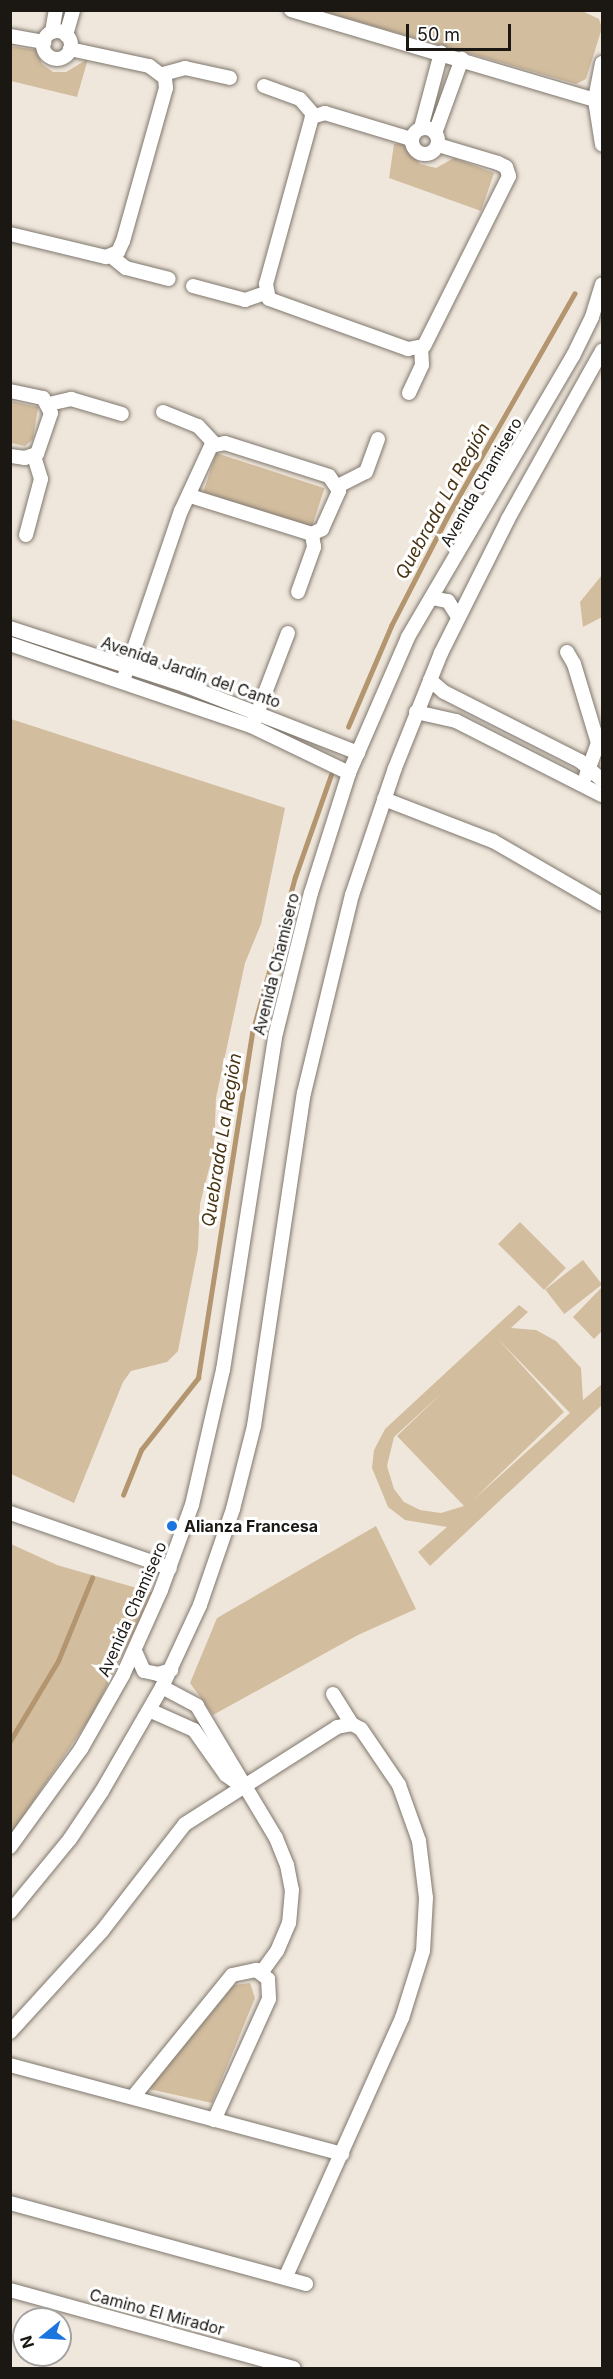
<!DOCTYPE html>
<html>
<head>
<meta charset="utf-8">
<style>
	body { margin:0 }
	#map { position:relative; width:613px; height:2379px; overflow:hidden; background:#f0e7dc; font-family:Inter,sans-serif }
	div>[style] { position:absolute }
	.green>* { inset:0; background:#d3bd9f; transform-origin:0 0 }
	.stream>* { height:4.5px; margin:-2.25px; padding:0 2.25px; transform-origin:2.25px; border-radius:2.25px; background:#b3966f }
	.roads { filter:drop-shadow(0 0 2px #7f776d) drop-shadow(0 0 2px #7f776d) }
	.minor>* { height:14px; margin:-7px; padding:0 7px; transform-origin:7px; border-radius:7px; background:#fff }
	.minor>.ring { margin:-7px; padding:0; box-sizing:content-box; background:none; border:14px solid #fff; border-radius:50% }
	.dots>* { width:16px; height:16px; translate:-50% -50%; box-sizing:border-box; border:3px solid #fff; border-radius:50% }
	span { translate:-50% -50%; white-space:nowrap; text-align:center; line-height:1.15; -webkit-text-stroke:6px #fff; paint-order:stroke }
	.street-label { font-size:16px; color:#1b1814 }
	.poi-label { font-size:16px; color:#1b1814; font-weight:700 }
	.left { translate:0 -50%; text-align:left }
	.water-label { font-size:18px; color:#483312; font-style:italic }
	.frame { position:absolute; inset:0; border:12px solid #1b1814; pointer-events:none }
	.north { position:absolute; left:12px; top:2307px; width:60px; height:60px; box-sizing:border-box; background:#fff; border:2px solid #a4a3a1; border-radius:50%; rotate:252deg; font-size:16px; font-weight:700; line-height:24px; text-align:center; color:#1b1814 }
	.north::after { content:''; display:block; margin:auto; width:21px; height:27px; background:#1b75df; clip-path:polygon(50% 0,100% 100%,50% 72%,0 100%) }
	.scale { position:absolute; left:406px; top:24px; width:105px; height:27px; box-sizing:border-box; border:3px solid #1b1814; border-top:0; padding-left:8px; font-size:18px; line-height:21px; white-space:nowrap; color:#1b1814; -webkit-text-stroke:4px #fff; paint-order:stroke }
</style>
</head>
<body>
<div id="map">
	<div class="green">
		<div style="clip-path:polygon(321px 11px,582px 11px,599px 19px,602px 28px,586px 79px,576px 84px)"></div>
		<div style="clip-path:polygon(10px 46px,37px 50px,42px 64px,53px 72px,66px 72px,88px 59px,77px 97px,11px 81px)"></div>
		<div style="clip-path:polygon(402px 143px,420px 164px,436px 168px,454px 158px,494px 173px,481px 211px,389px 178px,394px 144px)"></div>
		<div style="clip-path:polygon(11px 401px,38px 407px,33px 439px,25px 446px,11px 443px)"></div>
		<div style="left:216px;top:453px;width:114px;height:41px;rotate:18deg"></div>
		<div style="clip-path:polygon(602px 575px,602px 617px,583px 627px,580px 602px)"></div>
		<div style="clip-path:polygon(11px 719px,285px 808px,261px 924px,245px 963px,216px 1098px,214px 1150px,200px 1204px,198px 1249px,178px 1351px,167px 1362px,131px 1371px,123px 1382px,74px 1503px,11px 1474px)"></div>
		<div style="left:520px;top:1222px;width:65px;height:31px;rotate:45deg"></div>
		<div style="left:583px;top:1260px;width:31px;height:48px;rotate:52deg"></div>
		<div style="clip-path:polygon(602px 1287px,602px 1331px,594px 1339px,573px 1317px)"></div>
		<div style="clip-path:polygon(evenodd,519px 1305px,528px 1312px,511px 1328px,536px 1330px,556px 1341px,581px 1368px,583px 1400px,602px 1384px,602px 1405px,430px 1566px,418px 1552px,447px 1527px,405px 1520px,388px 1507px,372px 1468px,374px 1450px,385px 1429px,519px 1305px,498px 1339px,570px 1413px,473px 1500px,564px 1412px,498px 1339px,519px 1305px,444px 1391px,397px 1436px,464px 1506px,441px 1513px,420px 1510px,404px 1502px,394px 1489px,387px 1466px,394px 1437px,444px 1391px)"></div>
		<div style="clip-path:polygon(376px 1526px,416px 1609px,358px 1635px,213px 1715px,190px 1683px,217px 1618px)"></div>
		<div style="clip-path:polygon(11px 1544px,57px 1565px,154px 1593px,92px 1715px,11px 1834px)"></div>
		<div style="clip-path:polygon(250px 1983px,255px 1998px,212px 2103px,149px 2089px,234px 1985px)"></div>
	</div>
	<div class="stream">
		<div style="left:348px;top:727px;width:110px;rotate:-66.9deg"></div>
		<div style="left:391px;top:626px;width:123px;rotate:-62.8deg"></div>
		<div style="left:447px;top:517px;width:257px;rotate:-60.3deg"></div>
		<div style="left:123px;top:1495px;width:48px;rotate:-68.2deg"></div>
		<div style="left:141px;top:1450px;width:92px;rotate:-51.6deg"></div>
		<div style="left:198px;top:1378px;width:349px;rotate:-81.1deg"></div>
		<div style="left:252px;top:1033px;width:162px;rotate:-74.6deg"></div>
		<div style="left:295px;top:877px;width:108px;rotate:-70.6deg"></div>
		<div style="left:10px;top:1741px;width:93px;rotate:-59deg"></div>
		<div style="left:58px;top:1661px;width:90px;rotate:-67.7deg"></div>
	</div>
	<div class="roads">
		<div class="minor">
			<div style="left:291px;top:10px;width:317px;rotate:16.5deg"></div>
			<div class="ring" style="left:43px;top:31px;width:14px;height:14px"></div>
			<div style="left:52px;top:32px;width:22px;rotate:-80deg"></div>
			<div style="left:66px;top:35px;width:26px;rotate:-74deg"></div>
			<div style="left:10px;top:36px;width:35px;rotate:10deg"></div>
			<div style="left:602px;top:63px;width:38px;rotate:101deg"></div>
			<div style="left:595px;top:100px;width:45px;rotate:81deg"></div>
			<div style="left:163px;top:74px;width:23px;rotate:-15deg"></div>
			<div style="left:185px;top:68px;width:46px;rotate:12.5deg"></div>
			<div style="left:264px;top:86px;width:38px;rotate:20deg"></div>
			<div style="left:300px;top:99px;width:21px;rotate:49deg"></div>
			<div class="ring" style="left:412px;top:128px;width:12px;height:12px"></div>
			<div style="left:421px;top:128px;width:78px;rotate:-75.1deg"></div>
			<div style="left:435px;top:133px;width:79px;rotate:-70deg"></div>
			<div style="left:411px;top:139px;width:90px;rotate:-163.2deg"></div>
			<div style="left:325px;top:113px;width:14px;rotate:163deg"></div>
			<div style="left:312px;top:117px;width:173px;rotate:105.4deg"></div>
			<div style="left:266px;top:284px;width:15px;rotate:79deg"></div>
			<div style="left:269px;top:299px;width:148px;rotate:19.8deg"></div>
			<div style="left:408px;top:349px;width:16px;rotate:-11deg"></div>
			<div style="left:424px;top:346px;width:190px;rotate:-63.4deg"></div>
			<div style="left:509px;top:176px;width:9px;rotate:-108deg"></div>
			<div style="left:506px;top:167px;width:9px;rotate:-153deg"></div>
			<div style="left:498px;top:163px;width:63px;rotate:-163.3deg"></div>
			<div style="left:10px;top:234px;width:99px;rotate:13.5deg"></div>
			<div style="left:106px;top:257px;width:13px;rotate:-23deg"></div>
			<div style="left:118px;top:252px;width:12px;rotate:-66deg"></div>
			<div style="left:123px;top:241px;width:159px;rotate:-74.3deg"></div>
			<div style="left:166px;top:88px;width:10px;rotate:-96deg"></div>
			<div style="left:165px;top:78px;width:20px;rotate:-143deg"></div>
			<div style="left:149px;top:66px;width:81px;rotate:-167.9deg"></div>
			<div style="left:111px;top:256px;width:19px;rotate:39deg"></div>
			<div style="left:126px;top:268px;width:44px;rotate:14.3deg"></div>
			<div style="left:193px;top:286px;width:54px;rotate:15.1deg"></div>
			<div style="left:245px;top:300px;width:21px;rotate:-19deg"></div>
			<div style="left:10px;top:391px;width:34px;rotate:12deg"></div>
			<div style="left:43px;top:398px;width:17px;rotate:62deg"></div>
			<div style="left:51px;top:413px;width:43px;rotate:108.9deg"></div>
			<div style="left:37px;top:454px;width:13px;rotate:162deg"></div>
			<div style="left:25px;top:458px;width:15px;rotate:-172deg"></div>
			<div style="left:409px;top:393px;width:31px;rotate:-65deg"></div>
			<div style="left:422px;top:365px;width:17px;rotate:-93deg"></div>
			<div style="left:49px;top:404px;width:23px;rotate:-13deg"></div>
			<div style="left:71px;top:399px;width:53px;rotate:16.4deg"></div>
			<div style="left:163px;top:412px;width:38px;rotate:22deg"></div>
			<div style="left:198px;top:426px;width:25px;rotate:47deg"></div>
			<div style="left:338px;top:486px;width:31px;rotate:-27deg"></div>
			<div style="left:366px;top:472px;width:35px;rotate:-70deg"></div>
			<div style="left:26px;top:535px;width:58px;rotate:-75deg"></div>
			<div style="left:41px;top:479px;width:24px;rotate:-107deg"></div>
			<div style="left:298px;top:592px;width:48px;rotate:-70.4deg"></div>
			<div style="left:314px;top:547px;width:13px;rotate:-99deg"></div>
			<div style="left:432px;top:598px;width:16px;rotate:11deg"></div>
			<div style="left:448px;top:601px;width:19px;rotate:58deg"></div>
			<div style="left:10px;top:628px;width:183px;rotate:18.1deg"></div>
			<div style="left:184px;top:685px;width:187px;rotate:21.3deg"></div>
			<div style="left:10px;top:644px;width:255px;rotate:18.8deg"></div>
			<div style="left:251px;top:726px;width:109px;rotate:25.6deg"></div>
			<div style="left:567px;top:652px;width:14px;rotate:60deg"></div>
			<div style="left:574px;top:664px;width:83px;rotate:73.1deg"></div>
			<div style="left:598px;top:743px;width:35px;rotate:110deg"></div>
			<div style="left:430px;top:680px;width:18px;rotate:41deg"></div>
			<div style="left:444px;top:692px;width:153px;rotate:26.9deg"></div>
			<div style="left:580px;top:761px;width:29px;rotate:41deg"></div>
			<div style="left:123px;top:681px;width:180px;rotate:-71.2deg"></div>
			<div style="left:181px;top:511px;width:72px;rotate:-65.2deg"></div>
			<div style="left:211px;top:446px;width:14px;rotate:-12deg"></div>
			<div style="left:225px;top:443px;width:109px;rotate:17.6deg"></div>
			<div style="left:329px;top:476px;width:18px;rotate:56deg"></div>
			<div style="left:339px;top:491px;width:42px;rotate:114.1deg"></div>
			<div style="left:322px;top:529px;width:11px;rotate:153deg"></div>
			<div style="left:312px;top:534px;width:128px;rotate:-162.7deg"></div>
			<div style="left:416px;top:712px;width:41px;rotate:12.7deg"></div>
			<div style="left:456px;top:721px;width:164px;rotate:26.9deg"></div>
			<div style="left:255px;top:719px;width:92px;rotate:-69deg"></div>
			<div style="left:384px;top:799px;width:117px;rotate:21.1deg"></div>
			<div style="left:493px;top:841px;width:126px;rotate:30deg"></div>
			<div style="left:10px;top:1513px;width:169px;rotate:19deg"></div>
			<div style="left:135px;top:1651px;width:22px;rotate:66deg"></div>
			<div style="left:144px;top:1671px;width:14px;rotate:12deg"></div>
			<div style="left:158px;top:1674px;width:14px;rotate:-17deg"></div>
			<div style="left:162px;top:1687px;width:40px;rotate:28deg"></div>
			<div style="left:197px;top:1706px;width:154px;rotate:59.1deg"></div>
			<div style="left:276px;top:1838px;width:29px;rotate:68deg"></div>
			<div style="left:287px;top:1865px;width:25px;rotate:79deg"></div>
			<div style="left:292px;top:1890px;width:33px;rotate:95deg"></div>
			<div style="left:289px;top:1923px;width:30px;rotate:113deg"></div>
			<div style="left:277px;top:1951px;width:27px;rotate:126deg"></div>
			<div style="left:333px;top:1694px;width:36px;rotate:58deg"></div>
			<div style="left:149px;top:1710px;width:49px;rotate:24deg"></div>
			<div style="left:194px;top:1730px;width:55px;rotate:54.6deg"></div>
			<div style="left:226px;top:1775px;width:19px;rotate:35deg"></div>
			<div style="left:10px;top:1847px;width:121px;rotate:-54.1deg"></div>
			<div style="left:81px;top:1749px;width:85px;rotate:-60.4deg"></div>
			<div style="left:123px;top:1675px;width:93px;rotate:-65.9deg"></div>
			<div style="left:161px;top:1590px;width:90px;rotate:-70deg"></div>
			<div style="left:192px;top:1505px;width:139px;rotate:-77.1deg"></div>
			<div style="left:223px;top:1370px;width:341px;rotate:-81.1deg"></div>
			<div style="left:276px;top:1033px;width:144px;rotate:-76deg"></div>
			<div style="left:311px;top:893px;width:126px;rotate:-72.4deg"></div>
			<div style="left:349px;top:773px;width:148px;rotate:-66.5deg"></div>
			<div style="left:408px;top:637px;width:326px;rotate:-59.6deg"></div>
			<div style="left:573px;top:356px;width:43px;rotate:-64deg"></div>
			<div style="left:592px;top:317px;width:34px;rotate:-73deg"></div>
			<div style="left:10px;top:1912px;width:94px;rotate:-50.6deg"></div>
			<div style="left:70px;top:1839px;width:58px;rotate:-56.3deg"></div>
			<div style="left:102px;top:1791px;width:120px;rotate:-60deg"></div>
			<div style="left:162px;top:1687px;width:90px;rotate:-65.1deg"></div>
			<div style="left:200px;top:1605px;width:102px;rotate:-71deg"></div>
			<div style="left:233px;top:1509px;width:86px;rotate:-75.8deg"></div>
			<div style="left:254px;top:1426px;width:337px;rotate:-81.5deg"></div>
			<div style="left:304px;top:1093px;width:204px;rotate:-76.4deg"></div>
			<div style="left:352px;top:895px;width:134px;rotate:-71.3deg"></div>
			<div style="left:395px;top:768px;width:124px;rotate:-68.2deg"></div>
			<div style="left:441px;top:653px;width:150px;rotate:-63.4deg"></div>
			<div style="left:508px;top:519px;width:193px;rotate:-60.8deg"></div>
			<div style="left:10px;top:2032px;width:137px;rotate:-47.7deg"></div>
			<div style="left:102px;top:1931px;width:135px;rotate:-52.2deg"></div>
			<div style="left:185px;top:1824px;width:180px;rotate:-32.5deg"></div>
			<div style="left:337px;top:1727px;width:15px;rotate:-11deg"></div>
			<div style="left:352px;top:1724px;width:10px;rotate:29deg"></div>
			<div style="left:361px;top:1729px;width:68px;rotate:55.8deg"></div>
			<div style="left:399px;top:1785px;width:59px;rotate:70.3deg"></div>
			<div style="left:419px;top:1841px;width:57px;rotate:83deg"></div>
			<div style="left:426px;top:1898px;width:53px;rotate:93.2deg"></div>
			<div style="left:423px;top:1951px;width:70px;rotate:107.4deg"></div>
			<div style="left:402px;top:2018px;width:285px;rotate:114.2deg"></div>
			<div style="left:10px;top:2065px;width:344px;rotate:15deg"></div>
			<div style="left:133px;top:2097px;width:157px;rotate:-50.9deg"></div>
			<div style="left:232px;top:1975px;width:25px;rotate:-12deg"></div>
			<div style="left:256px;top:1970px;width:15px;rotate:37deg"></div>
			<div style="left:268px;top:1979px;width:20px;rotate:87deg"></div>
			<div style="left:269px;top:1999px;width:133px;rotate:114.4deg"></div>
			<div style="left:10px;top:2203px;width:307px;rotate:15.3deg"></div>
			<div style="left:10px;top:2290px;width:294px;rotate:15.4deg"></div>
		</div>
	</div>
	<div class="dots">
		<div style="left:172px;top:1526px;background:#1b75df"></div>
	</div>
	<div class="street-label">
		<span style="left:481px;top:482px;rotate:-60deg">Avenida Chamisero</span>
		<span style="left:191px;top:672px;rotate:19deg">Avenida Jardín del Canto</span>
		<span style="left:276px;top:964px;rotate:-76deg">Avenida Chamisero</span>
		<span style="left:132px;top:1609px;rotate:-66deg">Avenida Chamisero</span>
		<span style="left:157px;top:2312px;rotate:15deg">Camino El Mirador</span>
	</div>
	<div class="poi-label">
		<span class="left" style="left:184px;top:1526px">Alianza Francesa</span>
	</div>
	<div class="water-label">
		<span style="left:443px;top:501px;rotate:-61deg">Quebrada La Región</span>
		<span style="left:222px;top:1140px;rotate:-81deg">Quebrada La Región</span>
	</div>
	<div class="frame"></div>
	<div class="north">N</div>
	<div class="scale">50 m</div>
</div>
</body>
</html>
